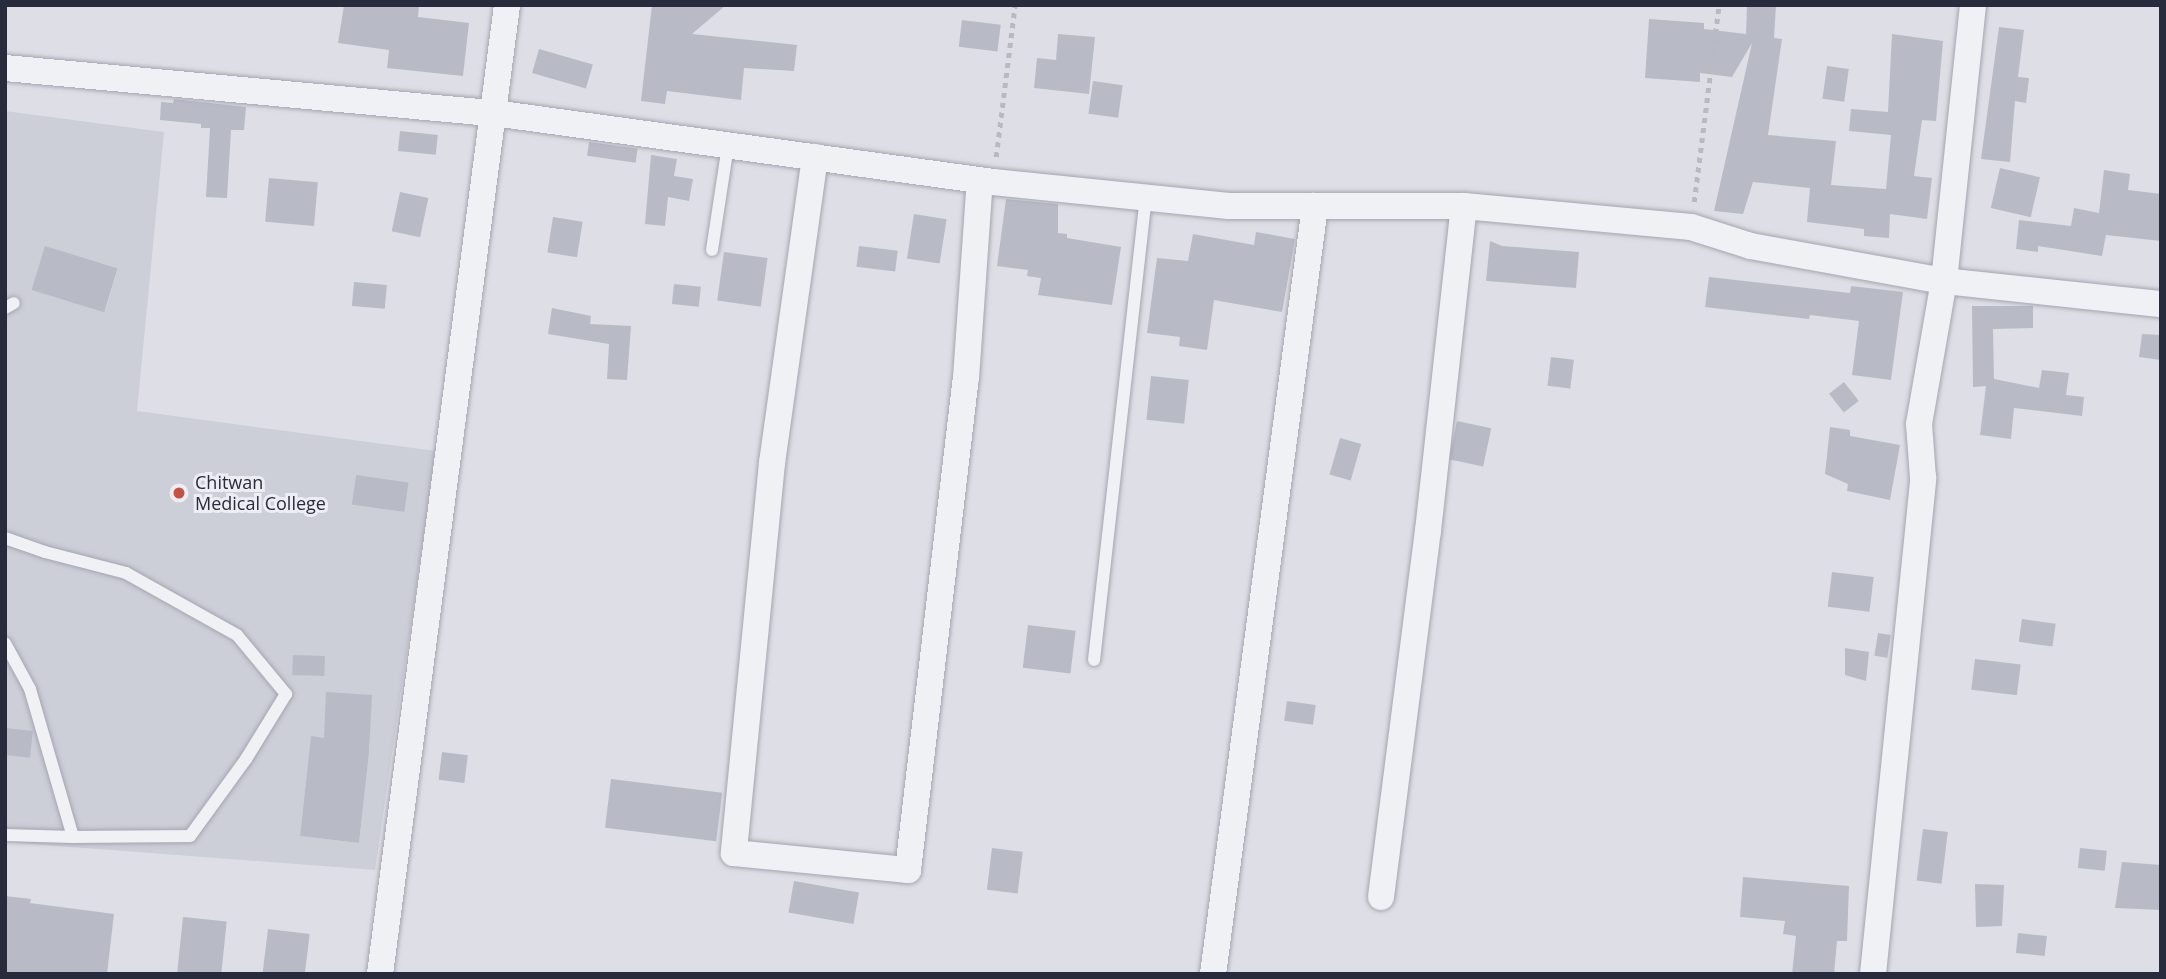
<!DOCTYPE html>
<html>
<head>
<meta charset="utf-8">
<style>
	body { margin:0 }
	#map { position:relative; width:2166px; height:979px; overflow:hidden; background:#dedfe6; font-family:"Open Sans",sans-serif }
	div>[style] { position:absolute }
	.built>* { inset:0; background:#ccced8 }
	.building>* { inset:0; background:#b8bac6; transform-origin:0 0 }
	.path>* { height:4.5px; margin-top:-2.25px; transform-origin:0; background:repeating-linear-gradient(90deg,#b8bac1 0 5px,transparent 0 10px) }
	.roads { filter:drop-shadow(0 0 2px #a4a5b0) drop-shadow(0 0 2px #a4a5b0) }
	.lane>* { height:12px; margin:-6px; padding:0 6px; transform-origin:6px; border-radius:6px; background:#f0f1f5 }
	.street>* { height:26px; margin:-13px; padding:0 13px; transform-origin:13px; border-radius:13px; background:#f0f1f5 }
	.dots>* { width:19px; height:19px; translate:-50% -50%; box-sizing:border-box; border:4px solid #edeef4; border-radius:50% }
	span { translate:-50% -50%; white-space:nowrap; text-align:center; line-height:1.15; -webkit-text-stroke:6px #edeef4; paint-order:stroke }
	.poi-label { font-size:18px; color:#282b3c }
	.left { translate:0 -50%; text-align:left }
	.frame { position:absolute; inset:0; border:7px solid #282b3c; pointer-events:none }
</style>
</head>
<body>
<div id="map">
	<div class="built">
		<div style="clip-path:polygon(evenodd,5px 111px,164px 132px,137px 411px,436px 451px,375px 870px,5px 842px,5px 111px,46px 247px,118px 268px,105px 311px,33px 290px,46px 247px,5px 111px,356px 475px,404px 512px,352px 505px,356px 475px,5px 111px,311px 737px,370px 744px,359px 843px,300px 836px,311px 737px)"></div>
	</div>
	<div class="building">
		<div style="clip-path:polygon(344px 5px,419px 5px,418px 17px,469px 23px,463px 76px,387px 68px,389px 50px,338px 43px)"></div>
		<div style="clip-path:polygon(652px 5px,726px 5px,692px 34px,797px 45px,794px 71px,744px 68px,741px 100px,667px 91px,665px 104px,641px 101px)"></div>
		<div style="clip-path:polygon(1747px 5px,1776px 5px,1774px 38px,1782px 39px,1768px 135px,1836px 141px,1831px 185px,1886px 189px,1891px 135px,1849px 131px,1851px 109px,1888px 112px,1892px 34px,1943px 41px,1936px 121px,1922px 120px,1914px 176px,1932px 178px,1927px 219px,1890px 214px,1889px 238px,1864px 236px,1864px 229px,1807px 222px,1810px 188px,1753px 182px,1743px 214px,1714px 211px,1752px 43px,1732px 77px,1700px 73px,1700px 82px,1645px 78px,1649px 19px,1704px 23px,1704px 29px,1746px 34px)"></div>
		<div style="left:962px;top:20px;width:39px;height:27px;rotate:7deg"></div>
		<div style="clip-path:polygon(1999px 27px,2024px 30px,2018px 77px,2029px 78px,2026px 103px,2015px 101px,2010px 162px,1981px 159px)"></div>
		<div style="clip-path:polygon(1058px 34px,1095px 37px,1089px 94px,1034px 88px,1037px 58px,1056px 60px)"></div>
		<div style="left:539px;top:49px;width:56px;height:25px;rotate:16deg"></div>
		<div style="left:1827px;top:66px;width:22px;height:33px;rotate:8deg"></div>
		<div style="left:1093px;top:81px;width:30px;height:33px;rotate:8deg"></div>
		<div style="clip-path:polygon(174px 99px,246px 107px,244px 130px,231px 130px,227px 198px,206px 197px,210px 128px,201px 128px,201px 124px,160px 120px,161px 102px,173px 103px)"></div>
		<div style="left:400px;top:131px;width:38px;height:20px;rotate:6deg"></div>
		<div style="left:589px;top:142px;width:49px;height:14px;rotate:8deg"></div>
		<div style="clip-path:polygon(651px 155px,677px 159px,674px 176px,693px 179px,689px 201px,668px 197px,665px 226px,645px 224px)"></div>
		<div style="left:2000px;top:168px;width:41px;height:41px;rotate:13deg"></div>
		<div style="clip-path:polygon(2104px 170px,2130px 174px,2128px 190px,2161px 194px,2161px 241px,2106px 235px,2102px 256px,2038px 246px,2038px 252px,2016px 249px,2019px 220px,2071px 226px,2074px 208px,2099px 213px)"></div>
		<div style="left:269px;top:178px;width:49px;height:44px;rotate:5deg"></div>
		<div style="left:400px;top:192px;width:29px;height:40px;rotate:12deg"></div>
		<div style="clip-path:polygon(1006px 199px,1058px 204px,1058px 233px,1067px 234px,1067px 238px,1121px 247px,1112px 305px,1038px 295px,1041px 278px,1027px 276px,1028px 270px,997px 266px)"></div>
		<div style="left:914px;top:214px;width:33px;height:45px;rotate:9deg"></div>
		<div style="left:553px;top:217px;width:30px;height:36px;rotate:9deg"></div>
		<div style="clip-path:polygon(1256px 232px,1295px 239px,1282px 312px,1214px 300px,1207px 350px,1179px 346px,1180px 337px,1147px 333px,1157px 258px,1188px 261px,1193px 234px,1254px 245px)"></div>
		<div style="clip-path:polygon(1490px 241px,1502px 246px,1579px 252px,1576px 288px,1486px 281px)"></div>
		<div style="left:45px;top:246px;width:76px;height:46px;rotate:17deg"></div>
		<div style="left:859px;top:246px;width:39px;height:21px;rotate:7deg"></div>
		<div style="left:724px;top:252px;width:44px;height:49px;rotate:8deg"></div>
		<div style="clip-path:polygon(1709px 277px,1850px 293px,1851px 286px,1903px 292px,1891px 380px,1852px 375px,1859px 321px,1810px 315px,1809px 319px,1705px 307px)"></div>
		<div style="left:354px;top:282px;width:33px;height:24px;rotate:5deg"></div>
		<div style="left:674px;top:284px;width:27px;height:20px;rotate:6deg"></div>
		<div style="clip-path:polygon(1972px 306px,2033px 306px,2033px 328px,1993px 329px,1994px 379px,2039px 388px,2042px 370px,2069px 373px,2066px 395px,2084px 397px,2082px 416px,2014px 408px,2011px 439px,1980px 435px,1986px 386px,1973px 387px)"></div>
		<div style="clip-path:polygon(552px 308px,591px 316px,590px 324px,631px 326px,627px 380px,607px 379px,609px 344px,548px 334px)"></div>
		<div style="clip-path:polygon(2142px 334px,2161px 335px,2161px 360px,2139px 357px)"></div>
		<div style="left:1551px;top:357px;width:23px;height:29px;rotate:7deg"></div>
		<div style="left:1151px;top:376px;width:38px;height:44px;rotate:6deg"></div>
		<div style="left:1844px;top:382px;width:24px;height:19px;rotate:52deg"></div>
		<div style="left:1457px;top:421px;width:35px;height:39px;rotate:12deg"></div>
		<div style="clip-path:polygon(1830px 427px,1850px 430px,1850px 436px,1900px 445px,1890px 500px,1847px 491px,1848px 484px,1825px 474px)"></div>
		<div style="left:1340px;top:438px;width:22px;height:38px;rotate:16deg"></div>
		<div style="left:356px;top:475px;width:53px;height:30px;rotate:8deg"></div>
		<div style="left:1832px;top:572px;width:42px;height:35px;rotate:7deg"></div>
		<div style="left:2022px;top:619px;width:34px;height:23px;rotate:8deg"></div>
		<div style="left:1028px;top:625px;width:48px;height:43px;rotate:7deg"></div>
		<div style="left:1878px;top:633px;width:13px;height:23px;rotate:9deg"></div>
		<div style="clip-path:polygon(1845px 648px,1869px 652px,1866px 681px,1845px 675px)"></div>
		<div style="left:293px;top:655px;width:32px;height:20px;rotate:2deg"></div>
		<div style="left:1975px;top:659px;width:46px;height:31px;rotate:7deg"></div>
		<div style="clip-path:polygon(326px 692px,372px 695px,369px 753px,359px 843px,300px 836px,311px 736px,324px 738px)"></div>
		<div style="left:1287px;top:701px;width:29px;height:20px;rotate:8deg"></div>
		<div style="left:5px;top:728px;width:28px;height:27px;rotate:6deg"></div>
		<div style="left:442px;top:752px;width:26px;height:28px;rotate:7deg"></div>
		<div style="left:611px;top:779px;width:112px;height:49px;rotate:7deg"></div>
		<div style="left:1923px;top:829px;width:25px;height:52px;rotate:7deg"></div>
		<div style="left:992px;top:848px;width:31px;height:42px;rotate:7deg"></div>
		<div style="left:2080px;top:848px;width:27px;height:20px;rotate:6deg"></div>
		<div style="clip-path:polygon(2122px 862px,2161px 865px,2161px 910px,2115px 908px)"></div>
		<div style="clip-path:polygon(1743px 877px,1849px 886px,1847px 941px,1837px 941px,1834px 974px,1792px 974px,1796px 936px,1783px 934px,1785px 921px,1740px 917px)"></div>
		<div style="left:794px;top:881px;width:66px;height:32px;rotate:10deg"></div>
		<div style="clip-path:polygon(1975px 884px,2004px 885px,2002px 926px,1976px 927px)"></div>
		<div style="clip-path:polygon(5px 896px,31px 899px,30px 903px,114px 914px,107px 974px,5px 974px)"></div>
		<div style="left:183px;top:917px;width:44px;height:57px;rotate:6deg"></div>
		<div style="left:268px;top:929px;width:42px;height:45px;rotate:7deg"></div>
		<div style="left:2018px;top:933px;width:29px;height:20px;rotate:6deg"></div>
	</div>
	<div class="path">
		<div style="left:996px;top:157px;width:153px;rotate:-82.9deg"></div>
		<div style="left:1694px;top:202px;width:199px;rotate:-82.8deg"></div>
	</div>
	<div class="roads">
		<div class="lane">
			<div style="left:712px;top:250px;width:106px;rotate:-81.3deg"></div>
			<div style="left:5px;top:308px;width:10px;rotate:-29deg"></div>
			<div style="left:5px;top:538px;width:42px;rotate:19.3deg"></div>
			<div style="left:45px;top:552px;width:84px;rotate:14.5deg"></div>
			<div style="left:126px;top:573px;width:127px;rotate:29.2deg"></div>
			<div style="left:237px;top:635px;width:77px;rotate:50.3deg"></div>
			<div style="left:286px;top:694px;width:76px;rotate:121.6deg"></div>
			<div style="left:246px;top:759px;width:95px;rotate:126deg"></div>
			<div style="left:190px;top:836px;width:117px;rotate:179.5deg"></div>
			<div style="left:73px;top:837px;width:154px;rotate:-106.2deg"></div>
			<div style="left:30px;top:689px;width:52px;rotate:-118.5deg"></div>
			<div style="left:1094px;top:660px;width:465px;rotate:-83.6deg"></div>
			<div style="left:5px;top:835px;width:68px;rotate:1.7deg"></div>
		</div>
		<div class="street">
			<div style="left:5px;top:68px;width:491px;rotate:5.3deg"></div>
			<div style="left:494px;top:113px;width:504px;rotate:7.87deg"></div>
			<div style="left:993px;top:182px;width:237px;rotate:5.8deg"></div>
			<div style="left:1229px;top:206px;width:235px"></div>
			<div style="left:1464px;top:206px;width:228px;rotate:5.3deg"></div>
			<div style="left:1691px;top:227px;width:63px;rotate:17.6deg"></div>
			<div style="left:1751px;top:246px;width:196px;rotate:10.3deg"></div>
			<div style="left:1944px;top:281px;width:218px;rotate:6.1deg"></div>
			<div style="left:815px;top:157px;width:309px;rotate:98deg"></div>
			<div style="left:772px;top:463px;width:392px;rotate:95.6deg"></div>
			<div style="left:734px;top:853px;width:175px;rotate:5.6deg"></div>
			<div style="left:908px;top:870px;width:495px;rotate:-83.3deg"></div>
			<div style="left:966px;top:378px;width:198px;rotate:-86deg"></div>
			<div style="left:1381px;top:897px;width:369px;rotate:-82.7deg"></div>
			<div style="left:1428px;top:531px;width:327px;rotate:-83.7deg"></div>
			<div style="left:380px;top:974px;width:977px;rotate:-82.53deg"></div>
			<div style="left:1213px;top:974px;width:775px;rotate:-82.43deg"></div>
			<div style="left:1873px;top:974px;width:499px;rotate:-84.2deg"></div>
			<div style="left:1923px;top:478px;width:54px;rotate:-94.2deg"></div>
			<div style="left:1919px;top:424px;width:145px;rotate:-80.1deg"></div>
			<div style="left:1944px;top:281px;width:278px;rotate:-84deg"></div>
		</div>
	</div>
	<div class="dots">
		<div style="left:179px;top:493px;background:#c64f48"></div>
	</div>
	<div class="poi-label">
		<span class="left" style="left:195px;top:493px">Chitwan<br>Medical College</span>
	</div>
	<div class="frame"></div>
</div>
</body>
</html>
